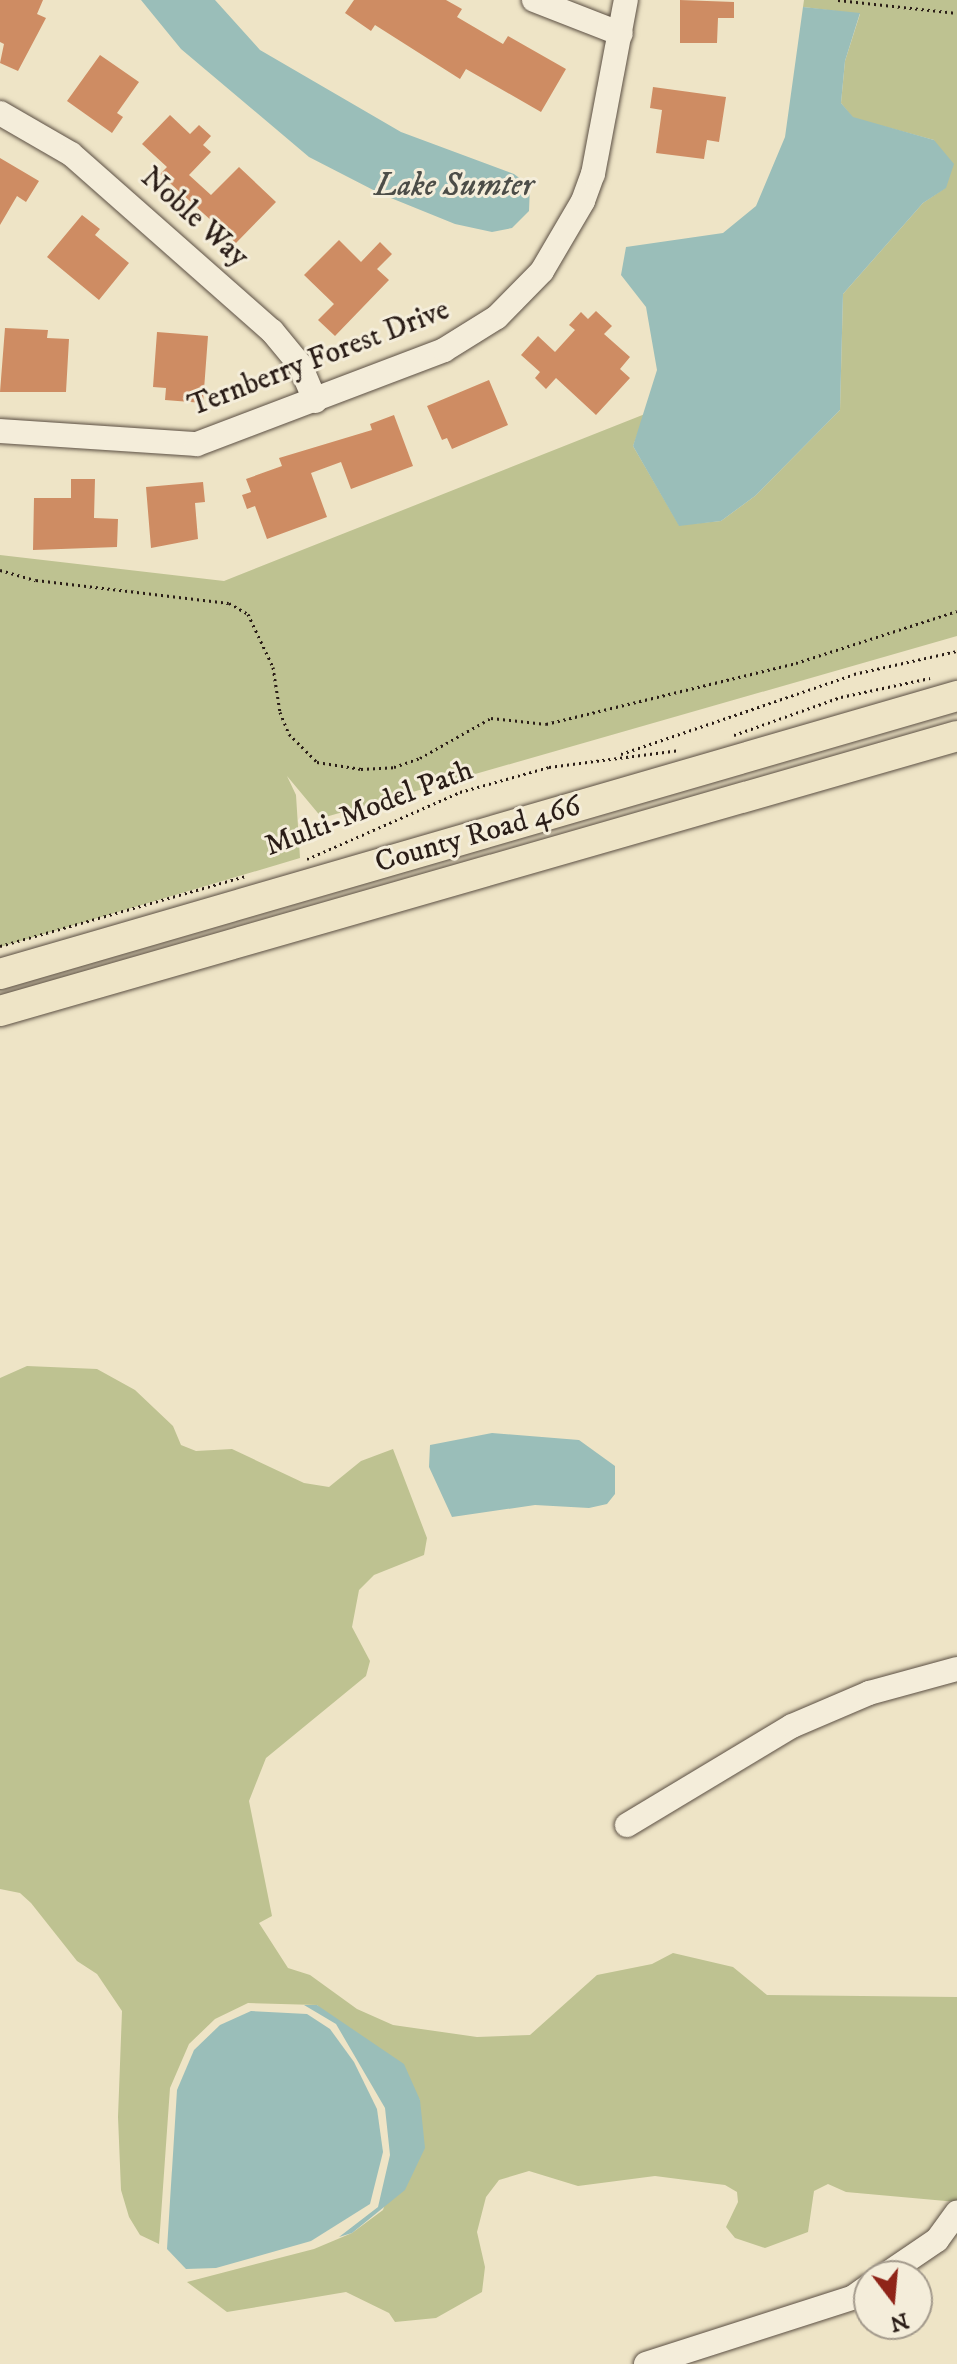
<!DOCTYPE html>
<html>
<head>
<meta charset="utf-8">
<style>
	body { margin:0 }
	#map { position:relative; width:957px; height:2364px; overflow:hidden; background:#eee4c6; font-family:"IM FELL DW Pica",serif }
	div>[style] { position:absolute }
	.green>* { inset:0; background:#bec291 }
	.water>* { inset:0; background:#9abeb9 }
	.building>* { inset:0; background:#ce8c63 }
	.path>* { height:3px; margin-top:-1.5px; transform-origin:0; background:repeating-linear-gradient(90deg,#2a1d17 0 2px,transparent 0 6px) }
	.roads { filter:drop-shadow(0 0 2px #5b4f43) drop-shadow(0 0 2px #5b4f43) }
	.minor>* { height:24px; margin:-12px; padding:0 12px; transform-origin:12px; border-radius:12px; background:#f4edda }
	.major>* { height:30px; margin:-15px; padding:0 15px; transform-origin:15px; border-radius:15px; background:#eee4c6 }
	span { translate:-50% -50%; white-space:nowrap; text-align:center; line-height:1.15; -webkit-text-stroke:6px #f4edda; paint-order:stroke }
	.street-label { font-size:30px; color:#2a1d17 }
	.water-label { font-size:32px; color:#4c4d48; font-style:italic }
	.north { position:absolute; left:853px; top:2260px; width:80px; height:80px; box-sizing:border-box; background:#f4edda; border:2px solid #a39a8c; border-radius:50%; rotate:164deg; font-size:22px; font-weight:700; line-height:32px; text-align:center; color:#2a1d17 }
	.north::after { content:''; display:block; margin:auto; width:28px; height:36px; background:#8f2418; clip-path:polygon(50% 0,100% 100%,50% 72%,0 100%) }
</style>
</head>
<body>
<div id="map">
	<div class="green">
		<div style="clip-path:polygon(804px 0,957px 0,957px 636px,322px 818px,287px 776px,296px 795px,300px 858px,0 947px,0 555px,224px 581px,645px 414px,633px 446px,679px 525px,721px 521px,755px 496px,840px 410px,843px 294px,923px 203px,945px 188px,934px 140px,853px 118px,841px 103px,845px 61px,860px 14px,803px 7px)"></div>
		<div style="clip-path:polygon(27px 1366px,97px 1369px,135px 1390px,173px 1426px,181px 1445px,196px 1451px,232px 1449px,304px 1483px,329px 1487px,361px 1461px,393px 1449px,427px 1538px,424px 1555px,374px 1575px,359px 1590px,352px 1627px,370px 1661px,366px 1676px,266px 1758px,249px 1801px,272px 1916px,259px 1923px,288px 1968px,310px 1975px,357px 2009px,393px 2025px,477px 2037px,530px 2035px,597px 1975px,652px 1964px,673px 1953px,733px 1967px,767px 1995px,957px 1997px,957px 2202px,846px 2192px,828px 2184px,814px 2191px,808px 2232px,765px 2248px,735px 2238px,726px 2227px,738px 2202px,737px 2192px,725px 2185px,655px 2176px,578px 2186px,529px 2171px,499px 2180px,486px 2197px,477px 2232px,485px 2267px,482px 2292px,436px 2318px,395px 2322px,389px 2313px,346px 2292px,227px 2312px,187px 2282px,314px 2249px,352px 2233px,383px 2210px,420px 2100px,317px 2005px,248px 2003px,215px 2019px,189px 2044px,170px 2088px,159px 2244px,140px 2235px,129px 2217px,121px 2190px,118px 2117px,122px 2011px,97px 1974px,77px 1961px,31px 1903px,20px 1893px,0 1889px,0 1378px)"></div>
	</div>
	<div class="water">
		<div style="clip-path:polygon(141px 0,215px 0,260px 50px,401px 132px,514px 174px,530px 186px,529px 211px,512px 228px,492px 232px,455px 224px,381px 194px,309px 157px,181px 49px)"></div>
		<div style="clip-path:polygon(803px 7px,860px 13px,845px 61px,841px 103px,853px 117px,934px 140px,954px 164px,946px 188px,923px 203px,843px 294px,840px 410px,755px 496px,721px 521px,679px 526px,633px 446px,657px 370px,646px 307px,621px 275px,626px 247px,723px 233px,756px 206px,785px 137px)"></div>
		<div style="clip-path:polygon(492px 1433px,579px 1440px,615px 1466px,615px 1494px,607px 1504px,589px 1508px,535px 1505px,452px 1517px,429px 1467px,430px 1445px)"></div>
		<div style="clip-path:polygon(304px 2005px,317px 2005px,404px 2064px,420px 2100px,425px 2148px,405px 2190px,352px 2233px,339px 2237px,378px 2207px,390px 2155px,385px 2108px,336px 2024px)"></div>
		<div style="clip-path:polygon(251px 2011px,307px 2014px,330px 2029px,354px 2062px,377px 2109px,383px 2152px,370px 2204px,311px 2241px,216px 2268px,186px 2269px,167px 2249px,177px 2090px,194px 2050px,220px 2025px)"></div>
	</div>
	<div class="building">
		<div style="clip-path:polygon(0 0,43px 0,37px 14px,46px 18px,18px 71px,0 63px,4px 44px,0 42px)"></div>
		<div style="clip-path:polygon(354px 0,446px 0,462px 9px,457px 17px,503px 44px,508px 36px,566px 69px,541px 112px,466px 69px,460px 79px,375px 25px,371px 31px,345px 13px)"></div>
		<div style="clip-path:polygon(680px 0,734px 2px,734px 18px,718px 18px,717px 43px,680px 43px)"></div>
		<div style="clip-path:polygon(100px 55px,139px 82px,117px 113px,123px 117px,112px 133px,67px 101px)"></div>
		<div style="clip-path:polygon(653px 87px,726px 97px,719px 142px,707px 140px,704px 159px,656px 153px,662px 110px,650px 108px)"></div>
		<div style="clip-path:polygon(170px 115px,190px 134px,199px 125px,211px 136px,203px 145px,211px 152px,189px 175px,211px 195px,239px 167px,276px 202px,236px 243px,160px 174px,167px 167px,142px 144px)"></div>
		<div style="clip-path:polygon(0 158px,39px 181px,26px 202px,17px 196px,0 225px)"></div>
		<div style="clip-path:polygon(82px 215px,100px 229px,95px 235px,129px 263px,99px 300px,47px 257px)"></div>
		<div style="clip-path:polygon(339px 240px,361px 262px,380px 242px,392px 254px,377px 269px,389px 280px,335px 336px,318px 320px,334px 304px,304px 275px)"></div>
		<div style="clip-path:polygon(596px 311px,612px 326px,604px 334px,630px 357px,620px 369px,630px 378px,596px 415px,556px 378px,546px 389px,535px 378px,540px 372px,521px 355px,538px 336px,555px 352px,575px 330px,569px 325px,581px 312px,588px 319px)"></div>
		<div style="clip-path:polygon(5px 328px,48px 330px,47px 338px,69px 339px,66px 392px,0 392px)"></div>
		<div style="clip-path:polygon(157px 332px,208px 336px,203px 403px,165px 400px,166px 388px,153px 387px)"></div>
		<div style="clip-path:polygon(489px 380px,508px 425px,452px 449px,447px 438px,442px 440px,427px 406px)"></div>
		<div style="clip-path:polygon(394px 415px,413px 466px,351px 489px,341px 462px,311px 473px,327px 517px,267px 539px,255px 506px,247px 509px,242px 495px,251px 492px,246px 479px,282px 466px,279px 458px,372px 430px,370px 424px)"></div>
		<div style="clip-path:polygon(71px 479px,95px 479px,94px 518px,118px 519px,117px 547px,33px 550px,34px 498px,71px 498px)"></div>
		<div style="clip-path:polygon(203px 482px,205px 502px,195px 503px,198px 539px,151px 548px,146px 487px)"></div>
	</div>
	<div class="path">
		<div style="left:838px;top:0;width:120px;rotate:6.2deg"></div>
		<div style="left:0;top:570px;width:37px;rotate:16deg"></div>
		<div style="left:36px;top:580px;width:194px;rotate:6.8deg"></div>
		<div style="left:229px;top:603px;width:22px;rotate:30deg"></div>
		<div style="left:248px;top:614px;width:59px;rotate:64.7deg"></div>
		<div style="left:273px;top:667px;width:46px;rotate:81.2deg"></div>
		<div style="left:280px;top:712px;width:24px;rotate:68deg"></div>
		<div style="left:289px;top:734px;width:40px;rotate:45deg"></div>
		<div style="left:317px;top:762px;width:45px;rotate:9deg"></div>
		<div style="left:361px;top:769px;width:33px;rotate:-3deg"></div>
		<div style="left:394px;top:767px;width:28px;rotate:-19deg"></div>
		<div style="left:420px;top:758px;width:81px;rotate:-29.4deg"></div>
		<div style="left:491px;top:718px;width:55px;rotate:6.2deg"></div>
		<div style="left:546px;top:724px;width:257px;rotate:-13.7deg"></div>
		<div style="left:796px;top:663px;width:169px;rotate:-17.9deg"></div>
		<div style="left:734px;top:735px;width:114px;rotate:-19.6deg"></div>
		<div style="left:841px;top:697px;width:91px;rotate:-12.1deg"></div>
		<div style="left:621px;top:754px;width:246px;rotate:-18.9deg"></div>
		<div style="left:854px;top:674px;width:106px;rotate:-12.6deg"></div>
		<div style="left:307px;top:859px;width:167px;rotate:-23.6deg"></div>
		<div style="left:460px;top:792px;width:92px;rotate:-15.7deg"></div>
		<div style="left:549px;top:767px;width:132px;rotate:-7.4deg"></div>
		<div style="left:0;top:946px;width:256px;rotate:-15.9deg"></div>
	</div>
	<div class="roads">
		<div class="minor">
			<div style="left:534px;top:0;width:93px;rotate:21.3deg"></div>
			<div style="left:0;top:113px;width:82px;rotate:30deg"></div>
			<div style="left:71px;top:154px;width:268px;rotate:41.4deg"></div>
			<div style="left:272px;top:331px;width:44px;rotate:50.5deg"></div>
			<div style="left:300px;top:365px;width:39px;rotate:67deg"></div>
			<div style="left:0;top:431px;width:197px;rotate:3.8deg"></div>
			<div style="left:197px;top:444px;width:264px;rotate:-20.8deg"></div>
			<div style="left:444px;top:350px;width:62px;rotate:-31.9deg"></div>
			<div style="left:497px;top:317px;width:64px;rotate:-45.6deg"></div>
			<div style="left:542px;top:271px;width:81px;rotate:-59.6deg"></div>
			<div style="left:583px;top:201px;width:29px;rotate:-70deg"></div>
			<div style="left:593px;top:174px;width:177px;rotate:-79.3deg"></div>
			<div style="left:627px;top:1825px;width:192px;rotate:-31deg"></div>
			<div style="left:792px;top:1726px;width:84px;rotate:-23.2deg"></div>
			<div style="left:869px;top:1693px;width:91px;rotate:-15.3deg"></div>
			<div style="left:884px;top:2276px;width:64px;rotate:-34.2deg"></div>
			<div style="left:937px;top:2240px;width:34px;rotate:-54deg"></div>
			<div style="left:646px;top:2364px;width:216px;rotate:-17.8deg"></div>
			<div style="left:852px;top:2298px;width:21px;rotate:-35deg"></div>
		</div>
		<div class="major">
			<div style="left:0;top:974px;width:997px;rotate:-16.2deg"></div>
			<div style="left:0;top:1011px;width:996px;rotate:-16.03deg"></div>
		</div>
	</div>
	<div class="street-label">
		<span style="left:194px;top:218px;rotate:42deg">Noble Way</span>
		<span style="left:319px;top:359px;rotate:-21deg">Ternberry Forest Drive</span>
		<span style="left:369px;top:809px;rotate:-21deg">Multi-Model Path</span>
		<span style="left:478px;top:835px;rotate:-16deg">County Road 466</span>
	</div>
	<div class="water-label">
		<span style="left:454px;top:186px">Lake Sumter</span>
	</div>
	<div class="north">N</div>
</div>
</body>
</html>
